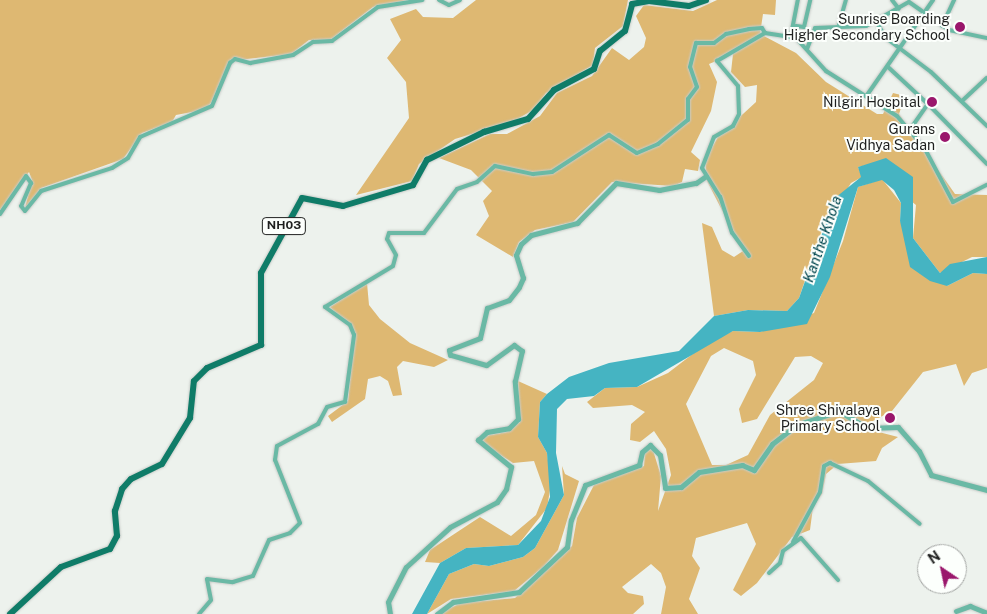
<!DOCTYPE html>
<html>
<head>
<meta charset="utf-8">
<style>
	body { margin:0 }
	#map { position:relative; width:987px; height:614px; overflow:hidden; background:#edf2ed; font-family:"Public Sans",sans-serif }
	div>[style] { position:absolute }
	.green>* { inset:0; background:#deb872 }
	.water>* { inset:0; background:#45b4c2 }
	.roads { filter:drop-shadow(0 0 1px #c8ccc8) drop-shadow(0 0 1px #c8ccc8) }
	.minor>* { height:4px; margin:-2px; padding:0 2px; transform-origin:2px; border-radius:2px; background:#6ab9a5 }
	.tertiary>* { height:5px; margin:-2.5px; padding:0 2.5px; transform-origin:2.5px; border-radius:2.5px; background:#6ab9a5 }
	.primary>* { height:6px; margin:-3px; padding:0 3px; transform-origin:3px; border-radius:3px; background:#0f7c68 }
	.dots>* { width:14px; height:14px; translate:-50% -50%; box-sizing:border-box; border:2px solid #fcfffc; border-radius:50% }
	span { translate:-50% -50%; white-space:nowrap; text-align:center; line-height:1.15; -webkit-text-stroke:4px #fcfffc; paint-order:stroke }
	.shield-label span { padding:1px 4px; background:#fcfffc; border:1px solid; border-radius:4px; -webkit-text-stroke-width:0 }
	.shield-label { font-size:12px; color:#1f201f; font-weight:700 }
	.poi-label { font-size:14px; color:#1f201f }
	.right { translate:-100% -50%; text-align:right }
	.water-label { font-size:15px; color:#00464e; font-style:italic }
	.north { position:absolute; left:917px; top:544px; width:50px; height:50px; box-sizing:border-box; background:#fcfffc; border:1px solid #a4a6a4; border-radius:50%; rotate:326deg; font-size:14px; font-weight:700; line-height:20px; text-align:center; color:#1f201f }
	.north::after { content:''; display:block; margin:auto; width:18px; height:22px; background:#9a176c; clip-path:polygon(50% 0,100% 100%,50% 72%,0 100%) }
</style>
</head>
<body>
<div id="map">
	<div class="green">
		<div style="clip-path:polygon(0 0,407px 0,373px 7px,330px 40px,309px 40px,291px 54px,229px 61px,211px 103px,203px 110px,176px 115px,172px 122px,142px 133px,123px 159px,41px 188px,25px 208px,32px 180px,29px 172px,0 210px)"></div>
		<div style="clip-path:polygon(476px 0,628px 0,623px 26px,595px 48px,593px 65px,546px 93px,533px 110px,512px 122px,455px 139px,419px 164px,412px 181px,356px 195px,409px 118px,406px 82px,387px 58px,401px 40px,390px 19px,416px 9px,423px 17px,453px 18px)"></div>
		<div style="clip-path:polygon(717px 0,776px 0,775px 15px,763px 14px,760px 34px,796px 53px,826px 82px,877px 114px,883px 114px,893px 93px,905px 96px,899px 114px,955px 194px,987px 195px,987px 257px,972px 257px,940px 273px,913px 238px,916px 205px,867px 165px,858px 167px,862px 177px,851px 183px,823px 227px,799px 298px,787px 311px,748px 310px,714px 316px,702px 223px,712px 227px,722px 250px,734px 257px,743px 251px,707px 181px,705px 160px,718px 137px,756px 102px,757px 85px,745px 87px,731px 72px,733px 54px,709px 64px,717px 82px,711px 111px,691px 152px,700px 160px,698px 171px,685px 169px,682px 182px,673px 186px,612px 182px,573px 222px,535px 230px,519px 242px,513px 257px,476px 235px,489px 216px,483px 201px,492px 191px,471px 170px,439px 158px,490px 134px,507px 134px,540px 116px,557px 93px,592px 76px,612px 48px,629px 60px,644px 47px,646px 38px,636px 16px,644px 5px,693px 11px)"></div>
		<div style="clip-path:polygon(evenodd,882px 179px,901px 203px,900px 221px,947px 286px,973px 273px,987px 274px,987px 368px,972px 373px,964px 386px,956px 364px,923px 372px,892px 411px,869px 423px,871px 430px,898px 437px,882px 448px,876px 461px,838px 464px,826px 474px,822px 494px,813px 507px,810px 530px,792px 537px,757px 583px,741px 596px,733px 590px,756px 544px,747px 523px,696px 538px,692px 556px,700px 568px,689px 599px,698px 614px,661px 614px,666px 587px,661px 573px,651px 564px,622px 587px,628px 593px,643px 596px,644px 604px,633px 614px,438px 614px,461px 603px,515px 598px,572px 546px,577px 518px,594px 485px,644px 466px,645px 453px,652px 447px,661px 476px,658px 511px,671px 475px,666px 449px,654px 431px,640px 442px,630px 440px,631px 424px,645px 412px,632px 405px,593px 408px,587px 402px,605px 388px,637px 387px,668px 373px,707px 343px,733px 331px,760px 332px,814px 313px,843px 241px,858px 187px,882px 179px,724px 348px,753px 361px,756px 375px,739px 409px,742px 423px,757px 419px,795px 357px,811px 356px,823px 363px,814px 380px,770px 415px,748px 455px,726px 465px,712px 465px,686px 404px,711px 356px,724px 348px)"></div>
		<div style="clip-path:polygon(367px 283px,369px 305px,380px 319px,410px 343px,448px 360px,434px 367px,403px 361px,397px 367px,402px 395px,393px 396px,388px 381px,380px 376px,368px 379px,365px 399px,332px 422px,328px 416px,348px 401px,355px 333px,330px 307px)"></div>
		<div style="clip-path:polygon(518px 381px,547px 394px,540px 402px,538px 437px,547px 453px,551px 484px,547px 508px,518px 545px,466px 548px,440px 563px,425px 562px,430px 550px,480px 517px,511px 536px,536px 515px,545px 492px,534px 461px,513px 463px,482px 443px,485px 436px,507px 432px,520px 422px)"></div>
		<div style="clip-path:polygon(562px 466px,565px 474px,579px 481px,558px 550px,543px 567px,514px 591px,451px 599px,427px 614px,449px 574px,474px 564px,489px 566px,523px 557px,535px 548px,564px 495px)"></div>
	</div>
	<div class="water">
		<div style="clip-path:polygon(886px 158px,913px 177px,913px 238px,940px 273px,950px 264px,987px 257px,987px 274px,973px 273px,947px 286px,930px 281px,910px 267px,900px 221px,901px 203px,894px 190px,882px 180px,858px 187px,830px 277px,807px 324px,760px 332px,733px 331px,637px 387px,605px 388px,594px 396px,567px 399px,557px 409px,556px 453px,564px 495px,535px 548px,523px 557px,489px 566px,474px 564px,449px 574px,427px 614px,412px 614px,440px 563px,466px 548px,518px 545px,541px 521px,550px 497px,547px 453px,538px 437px,540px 402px,547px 394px,569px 377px,609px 363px,679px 351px,714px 316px,748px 310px,787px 311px,799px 298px,835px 198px,861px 177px,858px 167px)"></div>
	</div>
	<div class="roads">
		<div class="minor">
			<div style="left:439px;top:0;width:11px;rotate:27deg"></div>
			<div style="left:449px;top:5px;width:12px;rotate:-24deg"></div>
			<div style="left:892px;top:0;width:11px;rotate:52deg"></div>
			<div style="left:877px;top:23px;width:17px;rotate:59deg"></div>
			<div style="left:886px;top:38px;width:56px;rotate:37.1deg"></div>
			<div style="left:931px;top:72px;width:78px;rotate:44deg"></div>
			<div style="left:839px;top:24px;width:25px;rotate:-74deg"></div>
			<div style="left:796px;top:26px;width:8px;rotate:7deg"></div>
			<div style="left:804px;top:27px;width:28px;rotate:-77deg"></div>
			<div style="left:942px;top:26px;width:29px;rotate:-65deg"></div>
			<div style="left:791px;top:35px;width:36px;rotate:-79deg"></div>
			<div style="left:807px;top:49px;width:22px;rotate:-69deg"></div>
			<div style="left:815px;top:28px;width:51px;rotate:-2.2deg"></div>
			<div style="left:866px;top:26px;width:49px;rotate:-29.2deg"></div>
			<div style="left:909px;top:2px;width:49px;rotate:35deg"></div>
			<div style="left:949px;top:30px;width:39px;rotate:12deg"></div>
			<div style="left:888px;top:67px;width:54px;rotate:42.8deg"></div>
			<div style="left:867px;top:95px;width:116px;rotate:-55.2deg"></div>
			<div style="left:962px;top:101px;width:34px;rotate:-43deg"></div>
			<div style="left:909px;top:131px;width:33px;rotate:-55deg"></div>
			<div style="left:928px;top:104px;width:84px;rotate:45.5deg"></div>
			<div style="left:0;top:214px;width:46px;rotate:-55.6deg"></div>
			<div style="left:26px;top:176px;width:9px;rotate:54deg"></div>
			<div style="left:31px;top:183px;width:25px;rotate:113deg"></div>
			<div style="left:21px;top:206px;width:6px;rotate:51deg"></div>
			<div style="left:25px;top:211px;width:26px;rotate:-51deg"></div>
			<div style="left:41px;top:191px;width:75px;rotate:-17.9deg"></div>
			<div style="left:112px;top:168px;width:19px;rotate:-32deg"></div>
			<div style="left:128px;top:158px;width:24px;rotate:-60deg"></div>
			<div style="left:140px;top:137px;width:78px;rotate:-23.3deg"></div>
			<div style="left:212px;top:106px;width:47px;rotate:-67.3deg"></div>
			<div style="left:230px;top:63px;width:6px;rotate:-39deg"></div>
			<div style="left:235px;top:59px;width:16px;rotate:15deg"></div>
			<div style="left:250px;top:63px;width:44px;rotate:-10.5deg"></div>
			<div style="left:293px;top:55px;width:24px;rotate:-33deg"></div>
			<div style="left:313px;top:42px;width:19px;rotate:-3deg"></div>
			<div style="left:332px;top:41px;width:57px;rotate:-36.5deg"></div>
			<div style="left:378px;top:7px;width:45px;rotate:-9deg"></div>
			<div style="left:749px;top:256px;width:29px;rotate:-126deg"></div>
			<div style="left:732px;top:233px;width:38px;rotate:-108deg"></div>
			<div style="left:720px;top:197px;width:34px;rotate:-122deg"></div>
			<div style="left:702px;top:168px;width:33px;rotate:-69deg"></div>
			<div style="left:714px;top:137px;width:22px;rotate:-30deg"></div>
			<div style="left:733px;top:126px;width:13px;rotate:-63deg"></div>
			<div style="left:739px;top:114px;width:28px;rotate:-92deg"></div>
			<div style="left:738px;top:86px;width:33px;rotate:-130deg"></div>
			<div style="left:717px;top:61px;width:56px;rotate:-30.3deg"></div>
			<div style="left:765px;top:33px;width:31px;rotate:9deg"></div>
			<div style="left:796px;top:38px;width:45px;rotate:47.7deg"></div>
			<div style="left:826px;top:71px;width:84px;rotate:32.4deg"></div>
			<div style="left:897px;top:116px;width:43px;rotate:49.7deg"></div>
			<div style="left:925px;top:149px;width:60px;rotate:62.2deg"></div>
			<div style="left:953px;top:202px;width:38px;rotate:-27deg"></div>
			<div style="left:793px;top:542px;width:57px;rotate:-61.6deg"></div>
			<div style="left:820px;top:492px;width:26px;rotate:-81deg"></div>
			<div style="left:824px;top:466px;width:7px;rotate:-27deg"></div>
			<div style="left:830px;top:463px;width:42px;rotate:25.3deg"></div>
			<div style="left:868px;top:481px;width:67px;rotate:39.6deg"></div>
			<div style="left:769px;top:573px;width:15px;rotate:-42deg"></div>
			<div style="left:780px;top:563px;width:12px;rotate:-76deg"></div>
			<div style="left:783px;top:551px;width:22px;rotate:-36deg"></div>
			<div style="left:801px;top:538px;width:56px;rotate:48.6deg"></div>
			<div style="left:199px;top:614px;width:18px;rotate:-49deg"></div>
			<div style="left:211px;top:600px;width:21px;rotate:-101deg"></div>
			<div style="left:207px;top:579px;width:26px;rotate:7deg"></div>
			<div style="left:233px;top:582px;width:21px;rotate:-17deg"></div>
			<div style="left:253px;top:576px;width:39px;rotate:-66deg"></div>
			<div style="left:269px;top:540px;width:22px;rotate:-18deg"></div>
			<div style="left:290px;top:533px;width:14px;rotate:-45deg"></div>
			<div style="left:300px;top:523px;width:68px;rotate:-111.6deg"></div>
			<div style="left:275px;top:460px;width:14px;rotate:-82deg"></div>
			<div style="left:277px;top:446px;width:47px;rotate:-28.2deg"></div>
			<div style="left:318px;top:424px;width:19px;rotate:-62deg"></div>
			<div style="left:327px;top:407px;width:19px;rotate:-16deg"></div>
			<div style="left:345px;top:402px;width:68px;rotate:-82.3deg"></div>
			<div style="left:354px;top:335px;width:11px;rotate:-112deg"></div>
			<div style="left:350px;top:325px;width:31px;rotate:-144deg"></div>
			<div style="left:325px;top:307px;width:79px;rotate:-31.1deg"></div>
			<div style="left:393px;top:266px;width:11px;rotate:-75deg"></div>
			<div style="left:396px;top:255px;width:18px;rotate:-119deg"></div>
			<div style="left:387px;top:239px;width:6px;rotate:-72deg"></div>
			<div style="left:389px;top:233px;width:35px"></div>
			<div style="left:424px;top:233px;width:55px;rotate:-53.1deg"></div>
			<div style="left:457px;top:189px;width:21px;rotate:-19deg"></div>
			<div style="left:477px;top:182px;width:24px;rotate:-42deg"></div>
			<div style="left:495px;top:166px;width:39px;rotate:12deg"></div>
			<div style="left:533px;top:174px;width:19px;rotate:-6deg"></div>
			<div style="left:552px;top:172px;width:68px;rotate:-33deg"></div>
			<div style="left:609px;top:135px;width:33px;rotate:33deg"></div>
			<div style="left:637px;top:153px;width:23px;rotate:-23deg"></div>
			<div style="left:658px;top:144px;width:38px;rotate:-39deg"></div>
			<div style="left:688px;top:120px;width:21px;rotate:-90deg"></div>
			<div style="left:688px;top:99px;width:15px;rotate:-53deg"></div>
			<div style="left:697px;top:87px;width:21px;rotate:-109deg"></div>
			<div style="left:690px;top:67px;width:25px;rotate:-76deg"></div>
			<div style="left:696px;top:43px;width:18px"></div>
			<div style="left:714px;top:43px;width:15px;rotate:-37deg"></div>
			<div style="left:726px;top:34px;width:24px;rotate:-12deg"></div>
			<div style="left:749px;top:29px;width:13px;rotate:-4deg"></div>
			<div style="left:762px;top:28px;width:6px;rotate:59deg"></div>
		</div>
		<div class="tertiary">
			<div style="left:956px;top:611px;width:15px;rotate:-20deg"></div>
			<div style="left:970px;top:606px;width:18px;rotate:22deg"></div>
			<div style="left:390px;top:614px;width:12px;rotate:-99deg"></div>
			<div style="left:388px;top:602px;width:39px;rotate:-63deg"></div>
			<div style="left:406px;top:567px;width:59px;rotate:-42.3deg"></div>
			<div style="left:450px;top:527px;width:53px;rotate:-28deg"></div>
			<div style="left:497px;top:502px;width:16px;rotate:-55deg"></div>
			<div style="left:506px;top:489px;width:23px;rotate:-77deg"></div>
			<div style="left:511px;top:467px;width:43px;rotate:-140.7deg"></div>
			<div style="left:478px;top:440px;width:12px;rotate:-42deg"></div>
			<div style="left:487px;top:432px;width:22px;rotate:-10deg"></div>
			<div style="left:509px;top:428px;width:13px;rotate:-45deg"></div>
			<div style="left:518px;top:419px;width:38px;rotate:-95deg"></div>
			<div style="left:515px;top:381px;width:31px;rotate:-77deg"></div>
			<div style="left:522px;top:351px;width:10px;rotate:-143deg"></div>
			<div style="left:514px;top:345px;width:34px;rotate:144deg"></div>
			<div style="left:486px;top:365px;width:37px;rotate:-164deg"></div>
			<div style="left:450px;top:355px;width:5px;rotate:-101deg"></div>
			<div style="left:449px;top:350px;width:33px;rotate:-21deg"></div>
			<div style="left:480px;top:338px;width:31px;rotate:-77deg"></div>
			<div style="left:487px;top:308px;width:23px;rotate:-20deg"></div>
			<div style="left:509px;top:300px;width:16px;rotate:-52deg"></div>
			<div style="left:519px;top:287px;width:10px;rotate:-66deg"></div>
			<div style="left:523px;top:278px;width:24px;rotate:-107deg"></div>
			<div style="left:516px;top:255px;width:12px;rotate:-66deg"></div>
			<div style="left:521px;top:244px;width:13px;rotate:-42deg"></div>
			<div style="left:531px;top:235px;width:48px;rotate:-14.6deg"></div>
			<div style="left:577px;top:223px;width:56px;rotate:-45.7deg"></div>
			<div style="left:616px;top:183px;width:44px;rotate:9.2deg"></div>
			<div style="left:659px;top:190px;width:38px;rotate:-11deg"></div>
			<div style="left:696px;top:183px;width:12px;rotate:-35deg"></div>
			<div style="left:437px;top:614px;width:20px;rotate:-37deg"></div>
			<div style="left:453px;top:602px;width:67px;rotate:-8.6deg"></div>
			<div style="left:519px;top:592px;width:66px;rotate:-43.2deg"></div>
			<div style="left:567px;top:547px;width:27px;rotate:-82deg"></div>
			<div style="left:571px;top:520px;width:38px;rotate:-68deg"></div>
			<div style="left:585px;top:485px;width:58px;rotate:-20.3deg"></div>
			<div style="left:639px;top:465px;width:13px;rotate:-77deg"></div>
			<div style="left:642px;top:452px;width:11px;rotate:-41deg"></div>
			<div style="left:650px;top:445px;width:14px;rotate:45deg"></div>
			<div style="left:660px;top:455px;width:33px;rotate:81deg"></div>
			<div style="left:665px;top:488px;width:16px;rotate:-4deg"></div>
			<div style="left:681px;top:487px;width:23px;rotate:-40deg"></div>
			<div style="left:699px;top:472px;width:44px;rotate:-9.2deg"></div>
			<div style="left:742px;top:465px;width:13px;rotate:23deg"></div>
			<div style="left:754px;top:470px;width:32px;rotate:-55deg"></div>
			<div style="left:772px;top:444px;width:31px;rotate:-38deg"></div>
			<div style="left:796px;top:425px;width:45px;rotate:-18deg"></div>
			<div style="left:839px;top:411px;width:33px;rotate:31deg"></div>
			<div style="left:867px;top:428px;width:31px;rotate:-2deg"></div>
			<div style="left:898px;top:427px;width:32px;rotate:49deg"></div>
			<div style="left:919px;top:451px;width:27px;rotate:63deg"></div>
			<div style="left:931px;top:475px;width:58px;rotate:15deg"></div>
		</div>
		<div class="primary">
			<div style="left:10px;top:614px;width:69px;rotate:-42.7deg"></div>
			<div style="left:61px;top:567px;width:52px;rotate:-20.2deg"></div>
			<div style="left:110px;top:549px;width:15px;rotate:-62deg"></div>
			<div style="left:117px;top:536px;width:25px;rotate:-95deg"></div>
			<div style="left:115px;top:511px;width:23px;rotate:-72deg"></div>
			<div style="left:122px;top:489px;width:13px;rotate:-48deg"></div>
			<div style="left:131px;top:479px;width:34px;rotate:-26deg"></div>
			<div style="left:162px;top:464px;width:54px;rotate:-58.7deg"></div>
			<div style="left:190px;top:418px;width:37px;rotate:-84deg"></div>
			<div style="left:194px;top:381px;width:18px;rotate:-45deg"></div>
			<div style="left:207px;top:368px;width:59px;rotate:-23.1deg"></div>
			<div style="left:261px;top:345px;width:72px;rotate:-90deg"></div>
			<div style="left:261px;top:273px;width:85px;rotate:-61.3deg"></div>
			<div style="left:302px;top:198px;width:42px;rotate:11deg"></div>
			<div style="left:343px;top:206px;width:73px;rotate:-16.7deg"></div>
			<div style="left:413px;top:185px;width:29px;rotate:-61deg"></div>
			<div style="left:427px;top:160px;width:64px;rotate:-26.2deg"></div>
			<div style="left:484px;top:132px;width:46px;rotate:-16.5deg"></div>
			<div style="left:528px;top:119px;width:39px;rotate:-48deg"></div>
			<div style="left:554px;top:90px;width:45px;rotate:-27.7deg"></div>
			<div style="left:594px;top:69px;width:19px;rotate:-72deg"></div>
			<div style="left:600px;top:51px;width:32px;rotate:-39deg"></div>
			<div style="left:625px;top:31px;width:28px;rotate:-75deg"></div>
			<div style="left:632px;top:4px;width:17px;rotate:-10deg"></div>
			<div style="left:649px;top:1px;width:40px;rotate:7.1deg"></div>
			<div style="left:689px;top:6px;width:18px;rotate:-19deg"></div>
		</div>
	</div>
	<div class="dots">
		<div style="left:960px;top:27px;background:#9a176c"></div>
		<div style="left:932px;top:102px;background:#9a176c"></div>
		<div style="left:945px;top:137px;background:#9a176c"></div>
		<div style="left:890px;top:418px;background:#9a176c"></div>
	</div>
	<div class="shield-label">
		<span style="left:284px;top:226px">NH03</span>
	</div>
	<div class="poi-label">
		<span class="right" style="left:950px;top:27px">Sunrise Boarding<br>Higher Secondary School</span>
		<span class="right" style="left:921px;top:102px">Nilgiri Hospital</span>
		<span class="right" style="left:935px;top:137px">Gurans<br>Vidhya Sadan</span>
		<span class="right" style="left:880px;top:418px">Shree Shivalaya<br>Primary School</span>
	</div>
	<div class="water-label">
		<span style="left:822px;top:239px;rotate:-71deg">Kanthe Khola</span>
	</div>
	<div class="north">N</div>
</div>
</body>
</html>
